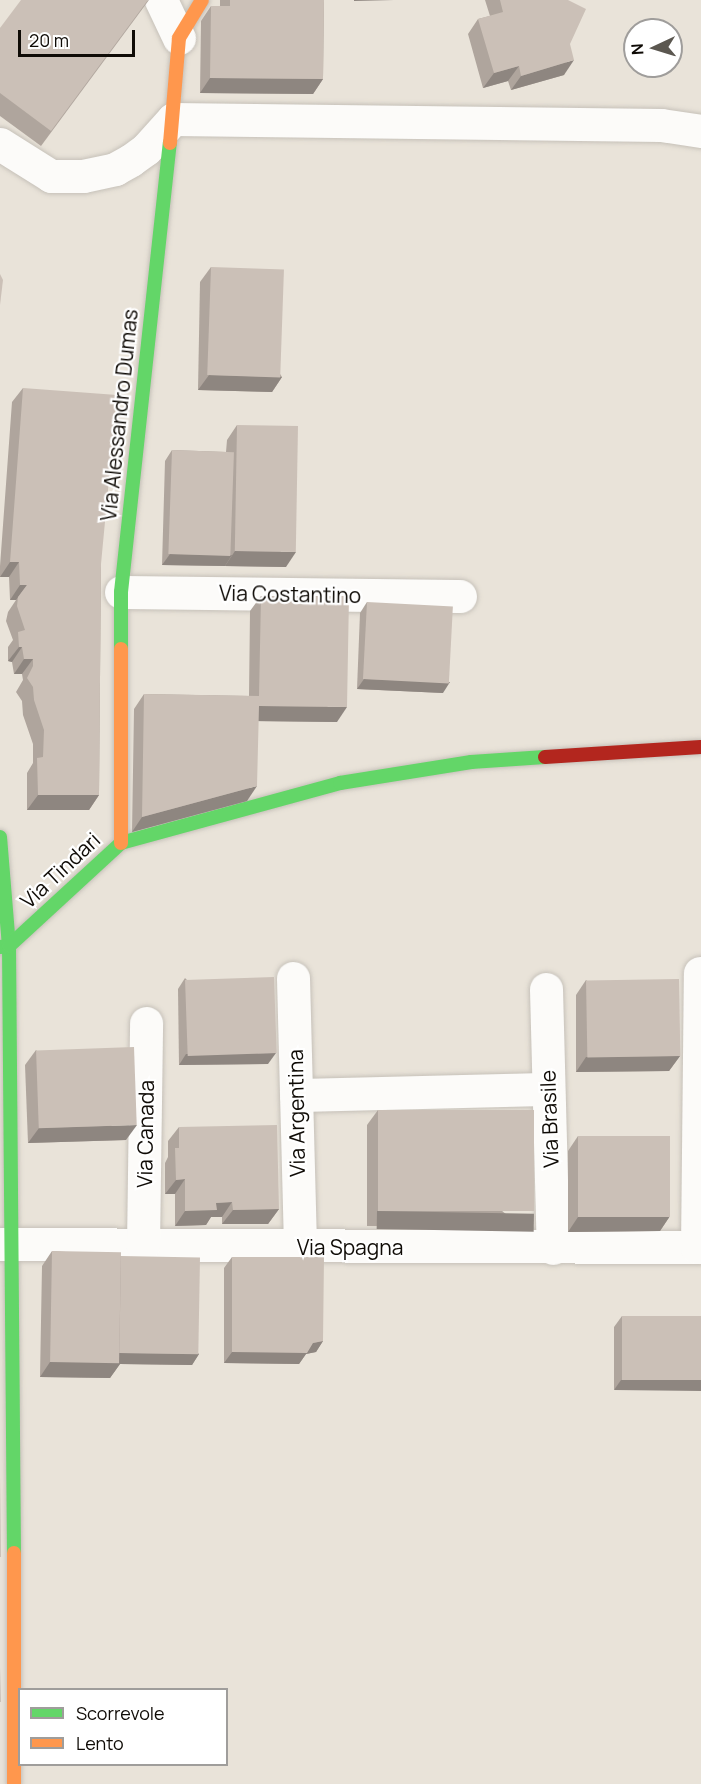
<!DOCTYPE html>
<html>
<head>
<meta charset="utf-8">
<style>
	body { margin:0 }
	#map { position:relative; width:701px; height:1784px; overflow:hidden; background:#e9e3d9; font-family:Manrope,sans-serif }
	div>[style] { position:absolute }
	.roads { filter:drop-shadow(0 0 2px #c6c1b9) drop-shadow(0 0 2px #c6c1b9) }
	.street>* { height:33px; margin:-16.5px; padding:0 16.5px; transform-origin:16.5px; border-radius:16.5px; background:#fcfbf9 }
	.fast>* { height:14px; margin:-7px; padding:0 7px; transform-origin:7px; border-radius:7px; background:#63d668 }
	.slow>* { height:14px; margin:-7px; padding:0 7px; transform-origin:7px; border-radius:7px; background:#ff974d }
	.jam>* { height:14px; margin:-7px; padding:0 7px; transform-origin:7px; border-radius:7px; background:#b3261e }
	.wall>* { inset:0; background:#afa59d }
	.shaded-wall>* { inset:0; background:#8e8680; transform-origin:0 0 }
	.building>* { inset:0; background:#cbc0b7; transform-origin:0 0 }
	span { translate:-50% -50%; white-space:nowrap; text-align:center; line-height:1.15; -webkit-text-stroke:4.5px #fff; paint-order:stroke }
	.street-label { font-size:21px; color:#0f0b06 }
	.legend { position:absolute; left:18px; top:1688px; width:210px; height:78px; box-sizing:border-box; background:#fff; border:2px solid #9f9d9b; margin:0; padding:8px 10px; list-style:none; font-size:18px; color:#0f0b06 }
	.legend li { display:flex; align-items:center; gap:12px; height:30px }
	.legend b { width:30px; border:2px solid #9f9d9b }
	.north { position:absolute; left:623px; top:18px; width:60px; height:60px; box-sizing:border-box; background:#fff; border:2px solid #9f9d9b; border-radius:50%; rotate:266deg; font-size:16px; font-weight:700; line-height:24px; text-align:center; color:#0f0b06 }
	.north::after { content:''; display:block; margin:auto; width:21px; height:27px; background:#5b5750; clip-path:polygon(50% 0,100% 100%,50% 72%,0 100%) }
	.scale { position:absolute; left:18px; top:30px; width:117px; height:27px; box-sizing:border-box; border:3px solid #0f0b06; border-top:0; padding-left:8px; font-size:18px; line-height:21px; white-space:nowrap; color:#0f0b06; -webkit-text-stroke:4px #fff; paint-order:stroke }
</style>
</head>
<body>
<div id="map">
	<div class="roads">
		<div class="street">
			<div style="left:161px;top:0;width:42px;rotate:64.7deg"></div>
			<div style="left:0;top:144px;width:60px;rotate:32.1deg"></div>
			<div style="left:51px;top:176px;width:32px"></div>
			<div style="left:83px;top:176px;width:33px;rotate:-12deg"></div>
			<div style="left:115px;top:169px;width:18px;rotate:-29deg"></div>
			<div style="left:131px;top:160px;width:19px;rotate:-36deg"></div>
			<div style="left:146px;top:149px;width:40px;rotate:-48deg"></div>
			<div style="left:173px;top:119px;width:488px;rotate:0.7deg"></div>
			<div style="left:661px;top:125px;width:40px;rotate:8.5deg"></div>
			<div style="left:121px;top:592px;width:339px;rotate:0.7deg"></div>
			<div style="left:293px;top:978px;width:269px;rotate:88.5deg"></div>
			<div style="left:546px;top:989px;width:259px;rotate:88.5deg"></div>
			<div style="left:296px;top:1095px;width:252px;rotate:-1.4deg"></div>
			<div style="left:0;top:1244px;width:701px;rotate:0.25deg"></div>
			<div style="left:143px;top:1245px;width:222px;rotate:-89.2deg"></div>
			<div style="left:697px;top:1247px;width:274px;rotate:-89.4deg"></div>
		</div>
		<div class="fast">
			<div style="left:121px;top:649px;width:57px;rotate:-90deg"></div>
			<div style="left:121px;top:592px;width:452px;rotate:-83.8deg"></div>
			<div style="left:0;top:837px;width:109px;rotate:85.3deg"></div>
			<div style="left:9px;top:946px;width:607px;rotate:89.53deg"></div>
			<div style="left:0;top:947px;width:9px;rotate:-6deg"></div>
			<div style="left:9px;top:946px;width:152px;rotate:-42.6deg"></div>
			<div style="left:121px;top:843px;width:227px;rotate:-15.3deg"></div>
			<div style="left:340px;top:783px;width:133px;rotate:-9.1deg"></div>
			<div style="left:471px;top:762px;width:74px;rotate:-3.9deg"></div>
		</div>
		<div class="slow">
			<div style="left:170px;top:143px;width:105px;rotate:-85.1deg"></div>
			<div style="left:179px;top:38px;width:44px;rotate:-58.8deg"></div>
			<div style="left:121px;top:649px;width:194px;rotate:90deg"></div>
			<div style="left:14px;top:1553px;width:231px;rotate:90deg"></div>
		</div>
		<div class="jam">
			<div style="left:545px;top:757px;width:156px;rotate:-3.7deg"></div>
		</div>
	</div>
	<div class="wall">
		<div style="clip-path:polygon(149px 0,41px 146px,0 116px,0 28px)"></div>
		<div style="clip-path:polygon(220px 0,324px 0,323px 79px,313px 94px,200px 93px,201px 21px,211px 6px,220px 6px)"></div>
		<div style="clip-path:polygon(485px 0,568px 0,570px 44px,564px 75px,511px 90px,508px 81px,483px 88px,468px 34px,478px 19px,490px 16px)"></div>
		<div style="clip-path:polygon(211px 267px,282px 377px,272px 392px,198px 390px,200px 282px)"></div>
		<div style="clip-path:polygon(23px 388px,101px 564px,99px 795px,89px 810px,27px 810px,27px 773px,33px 763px,33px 744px,23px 715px,22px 701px,16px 692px,23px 680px,22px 674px,14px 674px,12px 662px,8px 661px,8px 647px,13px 640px,6px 621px,8px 612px,16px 600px,10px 600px,9px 577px,0 577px,0 566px,12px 402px)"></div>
		<div style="clip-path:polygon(237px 425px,286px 567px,162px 565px,165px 461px,172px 450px,226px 452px,227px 440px)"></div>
		<div style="clip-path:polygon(261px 596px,337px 722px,258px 721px,247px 801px,132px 832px,134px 709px,144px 694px,249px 696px,250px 611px)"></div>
		<div style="clip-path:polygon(367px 602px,443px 693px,357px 689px,360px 613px)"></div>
		<div style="clip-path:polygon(185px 978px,268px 1064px,179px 1065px,178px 989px)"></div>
		<div style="clip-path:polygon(586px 980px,680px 1056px,669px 1071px,576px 1072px,576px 995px)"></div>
		<div style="clip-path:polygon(36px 1050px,126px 1140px,28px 1143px,25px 1065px)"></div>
		<div style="clip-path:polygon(378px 1110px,523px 1228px,367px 1226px,367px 1125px)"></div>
		<div style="clip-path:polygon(179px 1127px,279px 1209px,268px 1224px,222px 1224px,222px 1217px,211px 1217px,206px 1225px,175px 1226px,175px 1194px,165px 1194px,165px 1163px,168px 1157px,168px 1141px)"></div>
		<div style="clip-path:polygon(578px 1136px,670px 1216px,660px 1231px,568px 1232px,568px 1151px)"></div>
		<div style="clip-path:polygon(52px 1251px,121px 1256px,199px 1354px,192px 1365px,120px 1364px,110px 1378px,40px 1377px,42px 1266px)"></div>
		<div style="clip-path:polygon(232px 1257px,323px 1341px,316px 1352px,306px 1354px,299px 1364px,224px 1363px,224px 1268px)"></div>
		<div style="clip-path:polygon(622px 1316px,701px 1316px,614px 1390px,614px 1327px)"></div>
	</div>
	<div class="shaded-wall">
		<div style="clip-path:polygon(354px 0,394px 0,354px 1px)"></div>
		<div style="clip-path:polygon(574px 60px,564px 75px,511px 90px,521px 76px)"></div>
		<div style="clip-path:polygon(519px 66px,508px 81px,483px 88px,494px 73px)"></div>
		<div style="clip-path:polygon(210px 78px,323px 79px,313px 94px,200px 93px)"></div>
		<div style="clip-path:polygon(209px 375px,282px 377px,272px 392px,198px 390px)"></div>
		<div style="clip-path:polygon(235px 551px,296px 552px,286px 567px,225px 566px)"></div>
		<div style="clip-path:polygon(170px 554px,232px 555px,225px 566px,162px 565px)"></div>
		<div style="clip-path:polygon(10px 562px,19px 562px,9px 577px,0 577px)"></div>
		<div style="clip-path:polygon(20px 585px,27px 585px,16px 600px,10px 600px)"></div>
		<div style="clip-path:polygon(19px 647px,22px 647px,12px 662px,8px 661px)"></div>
		<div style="clip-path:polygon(24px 659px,33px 659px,22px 674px,14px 674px)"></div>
		<div style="clip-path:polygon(364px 679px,450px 682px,443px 693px,357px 689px)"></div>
		<div style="clip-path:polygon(259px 706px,347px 707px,337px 722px,248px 721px)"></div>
		<div style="clip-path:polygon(257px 786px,247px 801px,132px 832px,142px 817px)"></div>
		<div style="clip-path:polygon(38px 795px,99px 795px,89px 810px,27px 810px)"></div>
		<div style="clip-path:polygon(276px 1053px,268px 1064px,179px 1065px,186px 1054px)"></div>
		<div style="clip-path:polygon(680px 1056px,669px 1071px,576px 1072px,586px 1057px)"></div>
		<div style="clip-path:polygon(137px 1125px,126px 1140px,28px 1143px,39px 1128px)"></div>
		<div style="clip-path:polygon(185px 1179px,175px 1194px,165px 1194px,176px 1180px)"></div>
		<div style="clip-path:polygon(232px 1202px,222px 1217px,211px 1217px,206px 1225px,175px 1226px,185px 1211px,216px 1203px)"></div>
		<div style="clip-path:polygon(279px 1209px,268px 1224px,222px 1224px,233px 1210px)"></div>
		<div style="left:377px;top:1211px;width:157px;height:18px;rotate:1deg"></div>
		<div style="clip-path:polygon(670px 1216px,660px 1231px,568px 1232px,578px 1217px)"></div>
		<div style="clip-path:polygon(323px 1341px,316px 1352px,306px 1354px,299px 1364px,224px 1363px,232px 1352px,313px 1343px)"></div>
		<div style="clip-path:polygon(117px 1353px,199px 1354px,192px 1365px,120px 1364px,110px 1378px,40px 1377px,50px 1362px)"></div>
		<div style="clip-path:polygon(621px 1380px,701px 1380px,701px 1391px,614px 1390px)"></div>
	</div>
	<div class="building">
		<div style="clip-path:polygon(21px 0,148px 0,51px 131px,0 93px,0 28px)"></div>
		<div style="clip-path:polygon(230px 0,324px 0,323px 79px,210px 78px,211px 6px,230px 6px)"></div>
		<div style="clip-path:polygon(500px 0,568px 0,586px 9px,570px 44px,574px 60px,521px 76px,519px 66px,494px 73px,478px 19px,503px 12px)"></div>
		<div style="left:211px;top:267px;width:73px;height:108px;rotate:2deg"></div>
		<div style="clip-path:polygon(0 274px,3px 280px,0 305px)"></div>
		<div style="clip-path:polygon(23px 388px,117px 395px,101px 564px,99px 795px,38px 795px,37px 758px,43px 757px,44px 730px,34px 700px,33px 687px,27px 678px,33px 666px,33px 659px,24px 659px,22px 647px,19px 647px,18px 632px,25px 630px,17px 606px,18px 597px,27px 585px,20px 585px,19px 562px,10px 562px)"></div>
		<div style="left:237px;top:425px;width:61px;height:126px;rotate:1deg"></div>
		<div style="left:172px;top:450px;width:62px;height:104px;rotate:2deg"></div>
		<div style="clip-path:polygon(261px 596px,349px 596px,347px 707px,259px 706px,257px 786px,142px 817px,144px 694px,259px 696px)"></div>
		<div style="left:367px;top:602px;width:86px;height:77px;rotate:3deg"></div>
		<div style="left:274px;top:977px;width:76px;height:89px;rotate:88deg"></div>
		<div style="left:679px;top:979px;width:77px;height:93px;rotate:89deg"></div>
		<div style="left:134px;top:1047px;width:78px;height:98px;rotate:88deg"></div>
		<div style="left:378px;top:1110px;width:156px;height:101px"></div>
		<div style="clip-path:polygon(277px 1125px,279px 1209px,233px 1210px,232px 1202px,216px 1203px,217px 1210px,185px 1211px,185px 1179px,176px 1180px,175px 1148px,179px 1148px,179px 1127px)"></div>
		<div style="left:578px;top:1136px;width:92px;height:81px"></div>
		<div style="left:52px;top:1251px;width:69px;height:111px;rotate:1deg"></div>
		<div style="left:121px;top:1256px;width:79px;height:97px;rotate:1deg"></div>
		<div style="clip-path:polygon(232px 1257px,324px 1257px,323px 1341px,313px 1343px,307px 1353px,232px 1352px)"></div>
		<div style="left:622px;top:1316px;width:79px;height:64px"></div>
		<div style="clip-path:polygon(0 1476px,1px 1557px,0 1557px)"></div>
		<div style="clip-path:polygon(0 1667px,1px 1702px,0 1702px)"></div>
	</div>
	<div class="street-label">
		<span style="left:119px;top:415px;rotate:-84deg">Via Alessandro Dumas</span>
		<span style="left:290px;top:594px;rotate:1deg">Via Costantino</span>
		<span style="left:60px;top:870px;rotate:-43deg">Via Tindari</span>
		<span style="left:296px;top:1113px;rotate:-91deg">Via Argentina</span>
		<span style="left:549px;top:1119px;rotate:-92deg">Via Brasile</span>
		<span style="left:145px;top:1134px;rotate:-89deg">Via Canada</span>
		<span style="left:350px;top:1247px">Via Spagna</span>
	</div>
	<ul class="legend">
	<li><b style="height:8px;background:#63d668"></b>Scorrevole</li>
	<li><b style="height:8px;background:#ff974d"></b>Lento</li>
	</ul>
	<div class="north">N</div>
	<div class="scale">20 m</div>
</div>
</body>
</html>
